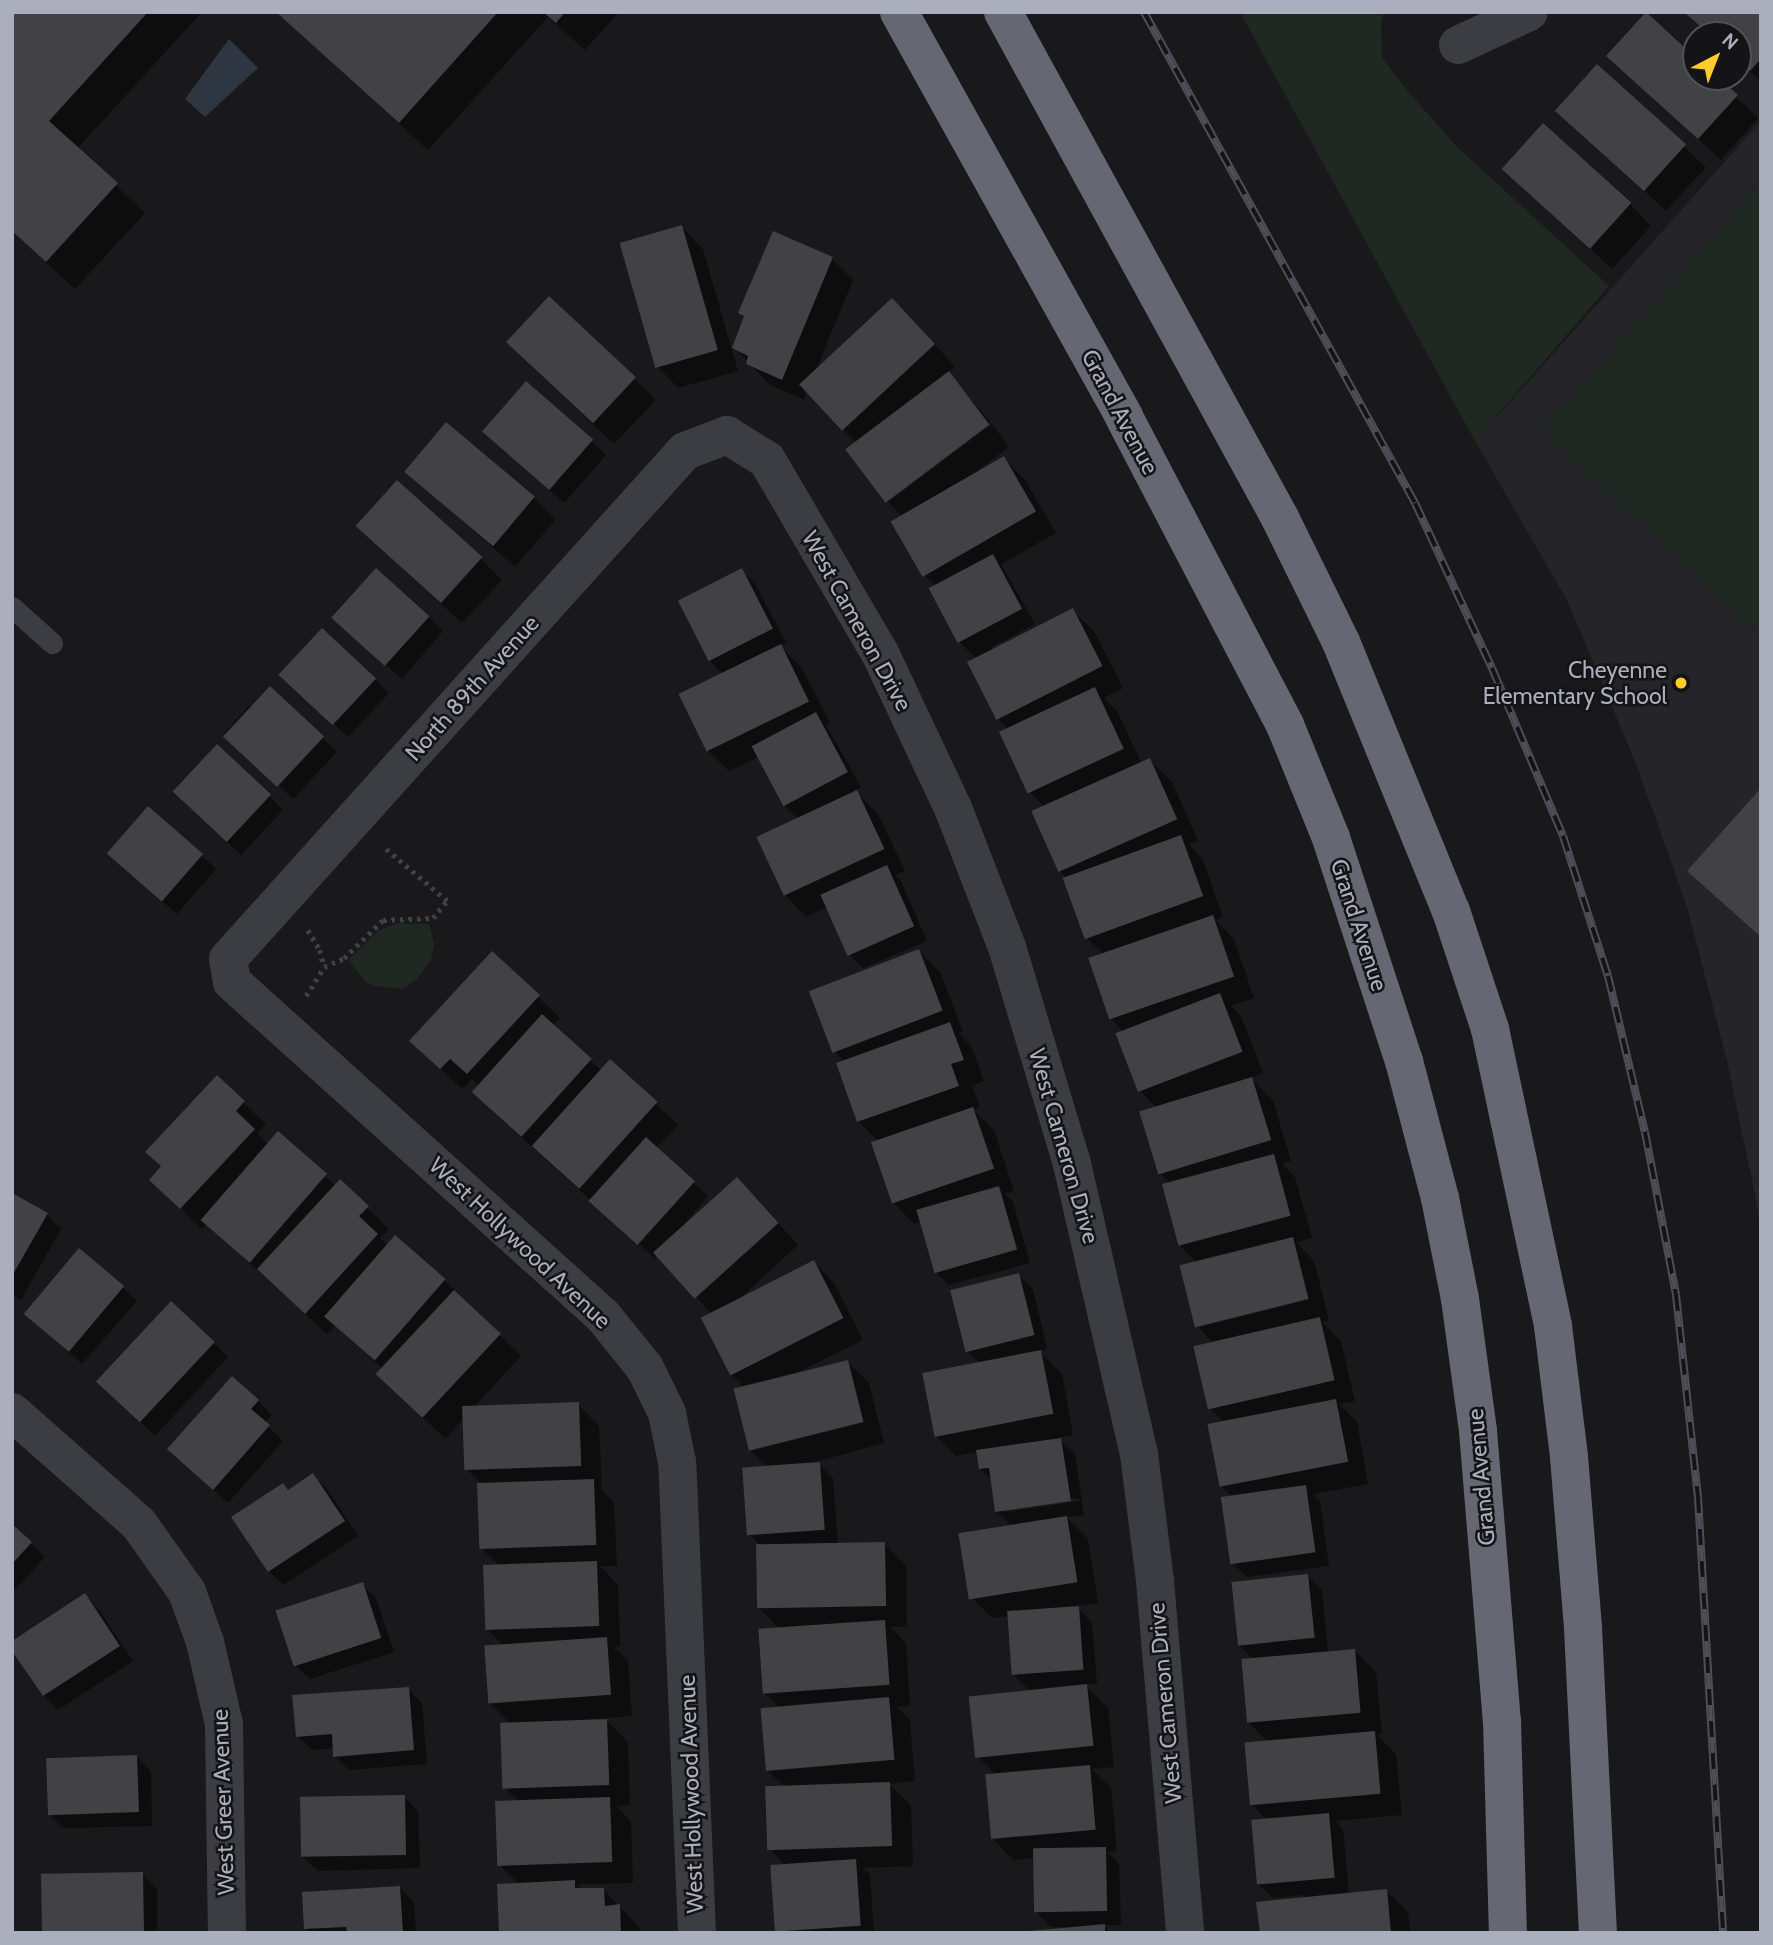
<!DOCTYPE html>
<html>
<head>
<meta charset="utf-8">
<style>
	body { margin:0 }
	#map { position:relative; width:1773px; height:1945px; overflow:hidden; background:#19191c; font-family:Cabin,sans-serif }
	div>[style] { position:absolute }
	.built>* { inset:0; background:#252529 }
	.green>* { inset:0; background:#1f2821 }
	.water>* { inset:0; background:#2e3741 }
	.shadow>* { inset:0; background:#0007; transform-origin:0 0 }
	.building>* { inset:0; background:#414146; transform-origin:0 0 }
	.path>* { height:4.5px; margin-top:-2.25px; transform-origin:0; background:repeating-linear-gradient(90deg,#404148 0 3.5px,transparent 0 8.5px) }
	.lane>* { height:21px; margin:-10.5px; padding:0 10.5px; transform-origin:10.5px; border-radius:10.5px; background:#3c3c43 }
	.street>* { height:38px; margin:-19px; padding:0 19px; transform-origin:19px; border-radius:19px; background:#3c3c43 }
	.highway>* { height:38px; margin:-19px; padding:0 19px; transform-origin:19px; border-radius:19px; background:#656873 }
	.rail>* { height:8px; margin-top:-4px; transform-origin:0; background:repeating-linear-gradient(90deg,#141417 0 16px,#4d4e56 0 32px); box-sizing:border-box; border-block:2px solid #4d4e56 }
	.dots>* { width:19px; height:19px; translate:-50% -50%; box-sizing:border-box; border:4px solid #141417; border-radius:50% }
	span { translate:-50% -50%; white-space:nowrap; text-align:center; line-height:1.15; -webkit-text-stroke:5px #141417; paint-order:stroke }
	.street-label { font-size:23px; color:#abaebc }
	.poi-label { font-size:23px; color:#abaebc }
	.right { translate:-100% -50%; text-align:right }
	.frame { position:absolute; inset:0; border:14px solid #abaebc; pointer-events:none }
	.north { position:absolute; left:1682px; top:21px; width:70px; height:70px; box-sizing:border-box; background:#141417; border:2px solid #505259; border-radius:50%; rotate:42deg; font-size:19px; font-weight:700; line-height:28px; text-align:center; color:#abaebc }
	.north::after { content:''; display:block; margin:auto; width:24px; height:32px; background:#ffcc2e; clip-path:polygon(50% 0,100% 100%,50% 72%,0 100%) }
</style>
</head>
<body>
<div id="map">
	<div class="built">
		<div style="clip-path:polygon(1761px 121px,1761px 1236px,1757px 1205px,1727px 1060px,1687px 907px,1637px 766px,1567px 600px,1475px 441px)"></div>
	</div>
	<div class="green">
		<div style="clip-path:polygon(1240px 12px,1385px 12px,1381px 20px,1382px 58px,1406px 89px,1456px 146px,1609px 286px,1475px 441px)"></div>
		<div style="clip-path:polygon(1761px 183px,1761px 635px,1541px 431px)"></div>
		<div style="clip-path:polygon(398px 923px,429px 924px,434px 944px,431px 960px,416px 980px,402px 989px,375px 986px,366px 982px,348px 960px,379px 930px)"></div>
	</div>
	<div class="water">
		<div style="clip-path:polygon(229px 39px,258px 68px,205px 117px,185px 99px)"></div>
	</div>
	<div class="shadow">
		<div style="clip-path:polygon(12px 12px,202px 12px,77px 149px,145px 213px,75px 289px,12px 231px)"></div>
		<div style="clip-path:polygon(276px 12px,619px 12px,585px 50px,548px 17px,428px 150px)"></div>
		<div style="clip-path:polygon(1684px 12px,1761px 12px,1761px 81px,1738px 61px,1738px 35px,1710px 35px)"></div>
		<div style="clip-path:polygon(1608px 56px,1696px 60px,1696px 77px,1715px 77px,1758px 118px,1721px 160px)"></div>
		<div style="left:1597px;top:66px;width:149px;height:59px;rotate:43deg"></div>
		<div style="clip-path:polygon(1504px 169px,1630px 204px,1651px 226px,1612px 269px)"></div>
		<div style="clip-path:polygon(682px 227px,703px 249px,738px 371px,678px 388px,657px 366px)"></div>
		<div style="clip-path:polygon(832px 259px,853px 280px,817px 368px,914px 321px,955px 367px,948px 373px,990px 422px,887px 502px,848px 449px,856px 443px,807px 391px,804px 400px,770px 385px,734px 347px,745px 318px,740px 313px)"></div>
		<div style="clip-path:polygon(550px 299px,656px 400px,614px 444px,529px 364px)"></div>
		<div style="clip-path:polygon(992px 424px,1009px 447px,977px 471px,1004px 459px,1025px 480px,1056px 533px,1001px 564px,1035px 624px,992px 647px,993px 649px,1072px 610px,1094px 631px,1123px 688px,1104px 698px,1117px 711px,1142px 764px,1150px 760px,1172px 782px,1198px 841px,1189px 844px,1202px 858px,1223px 917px,1215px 920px,1234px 939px,1254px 998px,1231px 1006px,1241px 1016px,1263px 1073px,1251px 1078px,1273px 1101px,1291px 1161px,1282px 1164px,1295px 1177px,1312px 1238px,1296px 1242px,1314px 1261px,1329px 1320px,1322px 1322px,1341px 1341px,1355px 1401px,1339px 1404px,1357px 1422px,1368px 1484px,1313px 1494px,1320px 1501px,1329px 1566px,1247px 1577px,1232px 1563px,1232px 1497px,1221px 1486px,1223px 1421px,1208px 1407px,1214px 1343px,1197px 1326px,1197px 1263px,1181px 1247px,1171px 1184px,1160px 1173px,1156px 1107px,1140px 1091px,1124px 1032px,1111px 1019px,1090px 959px,1103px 954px,1086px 937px,1067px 878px,1059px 870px,1044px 807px,1030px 792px,1009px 730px,998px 719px,976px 658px,959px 642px,935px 586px,923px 574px,902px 516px,888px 502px)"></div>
		<div style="clip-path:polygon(591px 441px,606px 455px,564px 503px,498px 445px)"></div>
		<div style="clip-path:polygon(406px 471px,534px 498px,555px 520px,515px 567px)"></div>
		<div style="clip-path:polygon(379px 547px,480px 558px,502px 580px,462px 623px)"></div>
		<div style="clip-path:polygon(742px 571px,756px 585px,786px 643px,780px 646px,802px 668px,830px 723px,826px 725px,861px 787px,854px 790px,878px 814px,905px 871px,895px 875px,901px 881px,927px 941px,863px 968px,848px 954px,827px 907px,806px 917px,785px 895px,798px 819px,784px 805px,759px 757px,729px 771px,707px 750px,723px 674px,709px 660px)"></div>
		<div style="clip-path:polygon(429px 617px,443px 631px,402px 679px,349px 632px)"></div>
		<div style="clip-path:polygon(375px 679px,389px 693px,348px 737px,296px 689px)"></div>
		<div style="clip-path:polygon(249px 706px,322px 738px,337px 752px,293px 799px,224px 734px)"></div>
		<div style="clip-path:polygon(269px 796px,283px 810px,241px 855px,189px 806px)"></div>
		<div style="clip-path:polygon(201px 855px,216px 869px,177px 914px,123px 868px)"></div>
		<div style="clip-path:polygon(918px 951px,940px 972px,963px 1032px,959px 1033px,971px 1046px,984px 1081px,972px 1086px,980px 1107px,973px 1110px,994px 1130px,1014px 1191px,1005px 1194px,1013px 1202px,1030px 1263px,949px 1285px,935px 1271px,921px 1222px,914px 1224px,893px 1202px,877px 1140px,859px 1122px,838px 1064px,845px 1062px,834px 1051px)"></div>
		<div style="clip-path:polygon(492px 953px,560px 1018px,553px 1026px,602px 1071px,611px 1061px,678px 1125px,656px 1148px,708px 1196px,685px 1223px,687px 1225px,758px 1201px,798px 1245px,741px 1297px,814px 1262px,835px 1284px,863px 1340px,798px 1372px,847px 1361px,869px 1383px,884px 1443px,808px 1464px,819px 1464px,833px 1478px,838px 1544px,885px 1544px,906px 1566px,907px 1627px,890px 1627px,906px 1643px,910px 1706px,897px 1707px,910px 1720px,915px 1781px,889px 1784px,911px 1805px,913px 1866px,863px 1868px,870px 1875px,874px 1933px,777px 1932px,786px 1866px,769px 1848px,784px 1787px,767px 1770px,779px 1707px,764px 1693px,780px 1629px,758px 1607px,758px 1543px,749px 1534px,768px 1467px,750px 1450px,744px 1387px,730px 1373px,711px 1313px,657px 1255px,654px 1258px,496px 1114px,480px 1087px,472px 1079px,462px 1089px,433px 1062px)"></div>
		<div style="clip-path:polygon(217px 1078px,266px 1124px,257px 1133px,268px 1145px,278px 1134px,336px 1186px,340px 1182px,389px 1229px,380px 1238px,388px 1246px,444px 1280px,521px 1356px,474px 1407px,578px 1404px,599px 1426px,602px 1487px,599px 1487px,614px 1503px,617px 1566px,600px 1566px,618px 1585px,620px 1647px,614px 1647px,628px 1660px,632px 1716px,604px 1718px,628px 1742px,630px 1805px,616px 1806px,631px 1821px,633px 1883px,577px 1884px,583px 1890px,603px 1889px,640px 1928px,641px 1933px,500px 1933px,519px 1884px,499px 1864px,519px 1802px,503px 1786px,509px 1722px,490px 1703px,503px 1645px,487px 1629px,499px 1566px,481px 1548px,482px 1485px,466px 1468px,464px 1418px,446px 1439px,400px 1397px,384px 1370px,335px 1326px,327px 1334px,207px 1224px,202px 1229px,173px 1201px,163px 1167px)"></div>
		<div style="clip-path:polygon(12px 1195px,47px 1215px,61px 1229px,21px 1300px,12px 1295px)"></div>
		<div style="clip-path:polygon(evenodd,1018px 1275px,1033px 1289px,1047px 1349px,1039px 1351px,1062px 1374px,1073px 1435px,1058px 1438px,1075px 1454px,1084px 1515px,1066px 1517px,1088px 1539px,1098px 1603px,1076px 1606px,1092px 1622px,1097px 1684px,1085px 1685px,1108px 1708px,1114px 1767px,1092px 1769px,1111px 1788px,1117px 1851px,1108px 1852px,1119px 1864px,1121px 1925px,1103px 1925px,1110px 1933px,1027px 1933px,1064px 1930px,1064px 1927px,1051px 1927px,1037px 1913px,1035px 1858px,1013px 1860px,992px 1838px,995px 1774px,976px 1755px,1030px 1691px,1013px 1674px,1009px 1616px,992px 1618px,971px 1597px,1011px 1526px,996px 1511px,992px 1480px,980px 1468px,978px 1452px,956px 1456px,934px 1434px,980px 1363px,966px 1350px,1018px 1275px,1079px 1498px,1079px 1501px,1006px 1512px,1006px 1508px,1079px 1498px)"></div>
		<div style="clip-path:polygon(122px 1287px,137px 1301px,82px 1364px,25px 1313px)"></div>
		<div style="clip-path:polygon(214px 1343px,228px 1357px,155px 1436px,113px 1396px)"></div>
		<div style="clip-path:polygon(258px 1401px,272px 1415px,265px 1423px,283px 1441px,228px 1503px,184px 1463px)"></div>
		<div style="clip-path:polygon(313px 1475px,327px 1489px,358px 1536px,283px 1585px,269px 1571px,283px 1485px,289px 1491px)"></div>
		<div style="clip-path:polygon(12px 1526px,45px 1557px,12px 1593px)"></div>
		<div style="clip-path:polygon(1308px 1576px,1322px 1590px,1328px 1653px,1355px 1651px,1376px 1672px,1382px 1734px,1377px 1735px,1396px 1754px,1402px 1815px,1335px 1821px,1343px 1829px,1349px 1894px,1386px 1891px,1408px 1912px,1410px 1933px,1261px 1933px,1304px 1899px,1304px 1895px,1273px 1898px,1258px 1884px,1267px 1820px,1252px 1805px,1268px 1742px,1248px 1722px,1253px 1659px,1239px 1645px)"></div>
		<div style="clip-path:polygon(362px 1584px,376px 1598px,394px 1652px,310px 1679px,295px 1665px)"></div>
		<div style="clip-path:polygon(85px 1595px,99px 1610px,133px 1661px,58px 1710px,44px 1695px,12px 1647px)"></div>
		<div style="clip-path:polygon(408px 1689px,422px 1703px,427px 1764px,349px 1770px,335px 1756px,335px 1748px,312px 1750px,297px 1736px)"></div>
		<div style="clip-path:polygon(137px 1757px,151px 1771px,152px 1826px,63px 1828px,49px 1814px)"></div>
		<div style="clip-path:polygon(404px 1797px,418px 1811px,420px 1868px,318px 1871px,303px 1857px)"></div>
		<div style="clip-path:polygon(142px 1874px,157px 1889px,157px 1933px,44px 1933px)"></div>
		<div style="clip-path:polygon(400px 1888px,414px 1903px,416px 1933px,310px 1933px,306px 1929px)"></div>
	</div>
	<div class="building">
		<div style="clip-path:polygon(12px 12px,148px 12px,49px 121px,118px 183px,46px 262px,12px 231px)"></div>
		<div style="clip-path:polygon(276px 12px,498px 12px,399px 123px)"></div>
		<div style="clip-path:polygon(543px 12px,565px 12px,556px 23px)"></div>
		<div style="clip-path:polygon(1646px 12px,1696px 58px,1696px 77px,1718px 77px,1738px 95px,1698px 139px,1606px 56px)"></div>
		<div style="clip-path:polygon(1684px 12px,1761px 12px,1761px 59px,1750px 71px,1738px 61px,1738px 35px,1710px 35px)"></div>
		<div style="left:1597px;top:64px;width:120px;height:63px;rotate:42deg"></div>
		<div style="left:1543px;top:123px;width:119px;height:62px;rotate:42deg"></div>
		<div style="left:682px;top:225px;width:130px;height:65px;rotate:74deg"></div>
		<div style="clip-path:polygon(773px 231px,833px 257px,782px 380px,746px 364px,748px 356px,732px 348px,744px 316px,738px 313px)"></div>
		<div style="left:549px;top:296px;width:119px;height:63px;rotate:43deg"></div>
		<div style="left:892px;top:298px;width:63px;height:127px;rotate:47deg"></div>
		<div style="left:949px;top:371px;width:67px;height:130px;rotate:53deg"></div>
		<div style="left:526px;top:381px;width:89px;height:67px;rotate:41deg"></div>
		<div style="left:446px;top:422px;width:116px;height:65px;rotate:40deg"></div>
		<div style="left:1004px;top:456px;width:64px;height:131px;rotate:60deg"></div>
		<div style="left:397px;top:480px;width:115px;height:62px;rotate:42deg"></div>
		<div style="left:993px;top:554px;width:62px;height:73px;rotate:62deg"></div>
		<div style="left:376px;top:568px;width:72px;height:67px;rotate:42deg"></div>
		<div style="left:742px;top:568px;width:68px;height:72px;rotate:63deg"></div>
		<div style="left:1073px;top:608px;width:65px;height:119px;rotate:63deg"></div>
		<div style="left:322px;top:628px;width:74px;height:64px;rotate:43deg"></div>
		<div style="left:781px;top:644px;width:64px;height:114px;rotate:64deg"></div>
		<div style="left:270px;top:686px;width:74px;height:69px;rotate:43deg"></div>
		<div style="left:1095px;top:687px;width:68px;height:106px;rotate:65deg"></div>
		<div style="left:816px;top:712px;width:68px;height:73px;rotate:62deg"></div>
		<div style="left:217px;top:744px;width:74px;height:65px;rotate:43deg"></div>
		<div style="left:1150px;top:758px;width:67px;height:130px;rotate:66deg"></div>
		<div style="clip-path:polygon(1761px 788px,1761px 937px,1687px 871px)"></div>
		<div style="left:857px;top:790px;width:65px;height:111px;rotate:65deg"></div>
		<div style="left:148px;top:806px;width:73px;height:63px;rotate:41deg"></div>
		<div style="left:1181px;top:835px;width:65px;height:126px;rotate:70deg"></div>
		<div style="left:887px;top:865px;width:67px;height:73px;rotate:66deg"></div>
		<div style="left:1213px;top:915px;width:65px;height:132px;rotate:71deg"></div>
		<div style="left:919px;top:949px;width:66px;height:118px;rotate:69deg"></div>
		<div style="clip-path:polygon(492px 951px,540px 995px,467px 1074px,450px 1059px,440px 1069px,409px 1041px)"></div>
		<div style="left:1220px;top:993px;width:63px;height:112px;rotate:69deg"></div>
		<div style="left:542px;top:1014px;width:67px;height:105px;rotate:42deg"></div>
		<div style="clip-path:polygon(950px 1022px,964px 1060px,951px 1064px,959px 1086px,857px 1122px,836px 1063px)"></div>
		<div style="left:610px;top:1059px;width:64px;height:117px;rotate:42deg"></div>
		<div style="clip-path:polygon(217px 1075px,245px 1101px,236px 1111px,255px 1129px,180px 1209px,149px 1180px,161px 1166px,145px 1152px)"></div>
		<div style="left:1252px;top:1077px;width:66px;height:118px;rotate:73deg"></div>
		<div style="left:973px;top:1107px;width:65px;height:108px;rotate:71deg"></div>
		<div style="left:278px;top:1131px;width:65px;height:118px;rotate:41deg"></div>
		<div style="left:646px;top:1137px;width:66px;height:86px;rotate:42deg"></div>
		<div style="left:1274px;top:1154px;width:64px;height:116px;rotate:75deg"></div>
		<div style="left:737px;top:1177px;width:62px;height:113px;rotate:48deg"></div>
		<div style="clip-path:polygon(340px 1179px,369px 1206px,359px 1216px,378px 1234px,305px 1314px,257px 1269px)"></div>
		<div style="left:999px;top:1186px;width:66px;height:86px;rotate:74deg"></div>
		<div style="clip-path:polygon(12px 1193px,48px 1213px,12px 1276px)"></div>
		<div style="left:395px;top:1235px;width:67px;height:108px;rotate:41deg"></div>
		<div style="left:1293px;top:1237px;width:64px;height:117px;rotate:76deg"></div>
		<div style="left:79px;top:1248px;width:59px;height:86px;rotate:40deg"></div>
		<div style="left:814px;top:1260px;width:65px;height:127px;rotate:63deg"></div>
		<div style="left:1019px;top:1273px;width:64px;height:71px;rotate:76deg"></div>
		<div style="left:454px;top:1290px;width:64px;height:115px;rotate:43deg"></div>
		<div style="left:171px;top:1301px;width:60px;height:110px;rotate:43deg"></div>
		<div style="left:1320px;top:1317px;width:65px;height:130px;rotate:77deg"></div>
		<div style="left:1041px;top:1350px;width:65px;height:121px;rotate:79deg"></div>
		<div style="left:848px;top:1360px;width:64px;height:118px;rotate:76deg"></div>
		<div style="clip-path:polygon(232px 1376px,259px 1400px,251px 1409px,270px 1425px,213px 1490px,167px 1449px)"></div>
		<div style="left:1336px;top:1399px;width:64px;height:131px;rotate:79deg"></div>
		<div style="left:579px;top:1402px;width:64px;height:117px;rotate:88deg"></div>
		<div style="clip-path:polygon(1061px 1438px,1071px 1501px,995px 1512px,989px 1468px,979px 1469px,976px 1450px)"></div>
		<div style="left:820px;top:1462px;width:68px;height:78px;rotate:86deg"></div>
		<div style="clip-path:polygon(313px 1473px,345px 1521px,268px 1572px,231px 1517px,283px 1483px,288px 1490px)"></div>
		<div style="left:594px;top:1479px;width:66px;height:117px;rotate:88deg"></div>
		<div style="left:1306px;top:1485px;width:68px;height:86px;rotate:82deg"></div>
		<div style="left:1067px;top:1516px;width:67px;height:110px;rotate:81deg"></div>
		<div style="clip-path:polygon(12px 1524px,32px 1542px,12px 1564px)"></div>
		<div style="left:885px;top:1542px;width:64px;height:129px;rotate:89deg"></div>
		<div style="left:597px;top:1561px;width:65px;height:114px;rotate:88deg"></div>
		<div style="left:1308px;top:1574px;width:64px;height:77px;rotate:84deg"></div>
		<div style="left:363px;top:1582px;width:59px;height:92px;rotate:72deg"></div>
		<div style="clip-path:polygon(85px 1593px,120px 1646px,43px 1696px,12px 1651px,12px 1641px)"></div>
		<div style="left:1079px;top:1606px;width:64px;height:72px;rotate:86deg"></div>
		<div style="left:885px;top:1620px;width:65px;height:127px;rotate:86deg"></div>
		<div style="left:607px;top:1637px;width:58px;height:123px;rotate:86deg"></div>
		<div style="left:1355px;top:1649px;width:64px;height:114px;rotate:85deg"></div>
		<div style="left:1087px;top:1684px;width:62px;height:119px;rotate:84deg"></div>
		<div style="clip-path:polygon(409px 1687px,414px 1750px,333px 1757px,332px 1734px,296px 1737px,292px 1695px)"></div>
		<div style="left:889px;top:1697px;width:63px;height:129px;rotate:85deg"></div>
		<div style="left:607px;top:1719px;width:66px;height:107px;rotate:88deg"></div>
		<div style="left:1375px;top:1731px;width:63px;height:131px;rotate:85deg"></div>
		<div style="left:137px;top:1755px;width:57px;height:91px;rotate:88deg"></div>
		<div style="left:1090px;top:1765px;width:65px;height:105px;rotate:85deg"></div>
		<div style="left:890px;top:1782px;width:64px;height:125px;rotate:88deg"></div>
		<div style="left:405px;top:1795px;width:60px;height:105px;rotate:89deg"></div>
		<div style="left:610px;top:1797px;width:65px;height:115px;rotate:88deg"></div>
		<div style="left:1329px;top:1813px;width:65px;height:78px;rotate:85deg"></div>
		<div style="left:1106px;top:1847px;width:64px;height:73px;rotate:89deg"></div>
		<div style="left:856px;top:1859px;width:67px;height:86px;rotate:86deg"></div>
		<div style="left:143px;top:1872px;width:61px;height:102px;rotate:89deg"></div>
		<div style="clip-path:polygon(575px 1880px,575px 1888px,604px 1888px,605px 1906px,620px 1904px,621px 1933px,499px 1933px,497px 1884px)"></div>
		<div style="clip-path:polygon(400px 1886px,403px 1933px,347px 1933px,346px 1927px,304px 1929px,302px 1892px)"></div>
		<div style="clip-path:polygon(1387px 1889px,1391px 1933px,1260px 1933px,1256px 1902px)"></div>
		<div style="clip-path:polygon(1105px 1924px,1105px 1933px,1029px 1933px,1029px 1931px)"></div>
	</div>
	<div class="path">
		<div style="left:308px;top:930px;width:23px;rotate:59deg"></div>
		<div style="left:320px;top:950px;width:17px;rotate:77deg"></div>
		<div style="left:324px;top:967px;width:22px;rotate:-24deg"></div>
		<div style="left:344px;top:958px;width:54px;rotate:-44.3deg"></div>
		<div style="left:383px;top:920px;width:50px;rotate:-2.3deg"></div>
		<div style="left:433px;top:918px;width:22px;rotate:-51deg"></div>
		<div style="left:447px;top:901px;width:85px;rotate:-139.8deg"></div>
		<div style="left:306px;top:996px;width:34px;rotate:-58deg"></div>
	</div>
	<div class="lane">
		<div style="left:12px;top:607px;width:54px;rotate:42deg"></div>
	</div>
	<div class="street">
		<div style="left:1458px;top:45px;width:78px;rotate:-24.9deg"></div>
		<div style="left:12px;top:1412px;width:169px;rotate:41.4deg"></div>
		<div style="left:139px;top:1524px;width:83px;rotate:54.8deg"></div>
		<div style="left:187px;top:1592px;width:53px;rotate:70.2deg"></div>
		<div style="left:205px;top:1642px;width:84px;rotate:77deg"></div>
		<div style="left:224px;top:1724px;width:209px;rotate:89.2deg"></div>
		<div style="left:697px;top:1933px;width:471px;rotate:-92.4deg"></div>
		<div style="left:677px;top:1462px;width:50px;rotate:-101.5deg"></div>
		<div style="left:667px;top:1413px;width:50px;rotate:-116.1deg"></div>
		<div style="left:645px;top:1368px;width:67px;rotate:-128.9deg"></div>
		<div style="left:603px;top:1316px;width:499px;rotate:-138deg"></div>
		<div style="left:232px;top:982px;width:23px;rotate:-100deg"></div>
		<div style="left:228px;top:959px;width:683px;rotate:-48.03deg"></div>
		<div style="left:685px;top:451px;width:45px;rotate:-20.9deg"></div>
		<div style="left:727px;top:435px;width:47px;rotate:32deg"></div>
		<div style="left:767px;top:460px;width:224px;rotate:59.7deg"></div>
		<div style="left:880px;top:653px;width:171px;rotate:64.8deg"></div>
		<div style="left:953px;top:808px;width:149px;rotate:68.8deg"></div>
		<div style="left:1007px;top:947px;width:227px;rotate:73.3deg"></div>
		<div style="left:1072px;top:1164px;width:298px;rotate:77deg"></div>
		<div style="left:1139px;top:1454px;width:128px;rotate:82.8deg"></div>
		<div style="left:1155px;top:1581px;width:353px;rotate:85.1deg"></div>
	</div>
	<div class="highway">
		<div style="left:899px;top:12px;width:463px;rotate:60.9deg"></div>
		<div style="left:1124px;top:417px;width:348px;rotate:62.4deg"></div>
		<div style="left:1285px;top:725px;width:122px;rotate:67.8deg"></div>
		<div style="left:1331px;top:838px;width:235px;rotate:71.9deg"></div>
		<div style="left:1404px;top:1061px;width:142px;rotate:75.3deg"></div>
		<div style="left:1440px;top:1198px;width:103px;rotate:78.8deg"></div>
		<div style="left:1460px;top:1299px;width:133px;rotate:82.2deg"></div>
		<div style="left:1478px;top:1431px;width:291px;rotate:85.3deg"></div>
		<div style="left:1502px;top:1721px;width:212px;rotate:88.4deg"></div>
		<div style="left:1003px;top:12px;width:577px;rotate:61.3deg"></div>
		<div style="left:1280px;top:518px;width:138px;rotate:63.8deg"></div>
		<div style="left:1341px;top:642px;width:291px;rotate:67.8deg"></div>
		<div style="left:1451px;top:911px;width:124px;rotate:71.7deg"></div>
		<div style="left:1490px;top:1029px;width:304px;rotate:78deg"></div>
		<div style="left:1553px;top:1326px;width:132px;rotate:83deg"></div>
		<div style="left:1569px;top:1457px;width:172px;rotate:85.3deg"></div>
		<div style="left:1583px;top:1628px;width:305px;rotate:87.2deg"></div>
	</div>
	<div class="rail">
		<div style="left:1144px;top:12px;width:561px;rotate:61.1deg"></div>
		<div style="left:1415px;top:503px;width:182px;rotate:65deg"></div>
		<div style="left:1492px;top:668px;width:182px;rotate:67.1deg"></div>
		<div style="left:1563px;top:836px;width:147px;rotate:72.2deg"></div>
		<div style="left:1608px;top:976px;width:160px;rotate:76.7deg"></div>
		<div style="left:1645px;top:1132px;width:166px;rotate:79.2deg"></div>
		<div style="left:1676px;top:1295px;width:203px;rotate:83.8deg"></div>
		<div style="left:1698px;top:1497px;width:437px;rotate:86.7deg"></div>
	</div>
	<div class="dots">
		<div style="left:1681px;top:683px;background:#ffcc2e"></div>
	</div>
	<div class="street-label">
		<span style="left:1120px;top:412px;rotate:62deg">Grand Avenue</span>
		<span style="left:857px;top:621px;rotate:61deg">West Cameron Drive</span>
		<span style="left:472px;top:688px;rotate:-48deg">North 89th Avenue</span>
		<span style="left:1359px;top:925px;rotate:72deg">Grand Avenue</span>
		<span style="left:1064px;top:1146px;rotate:74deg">West Cameron Drive</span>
		<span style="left:520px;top:1243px;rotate:43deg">West Hollywood Avenue</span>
		<span style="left:1481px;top:1477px;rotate:-95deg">Grand Avenue</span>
		<span style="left:1165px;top:1703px;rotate:-95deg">West Cameron Drive</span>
		<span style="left:691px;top:1794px;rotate:-92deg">West Hollywood Avenue</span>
		<span style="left:223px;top:1802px;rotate:-92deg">West Greer Avenue</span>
	</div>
	<div class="poi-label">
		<span class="right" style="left:1667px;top:683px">Cheyenne<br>Elementary School</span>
	</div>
	<div class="frame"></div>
	<div class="north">N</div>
</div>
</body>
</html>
